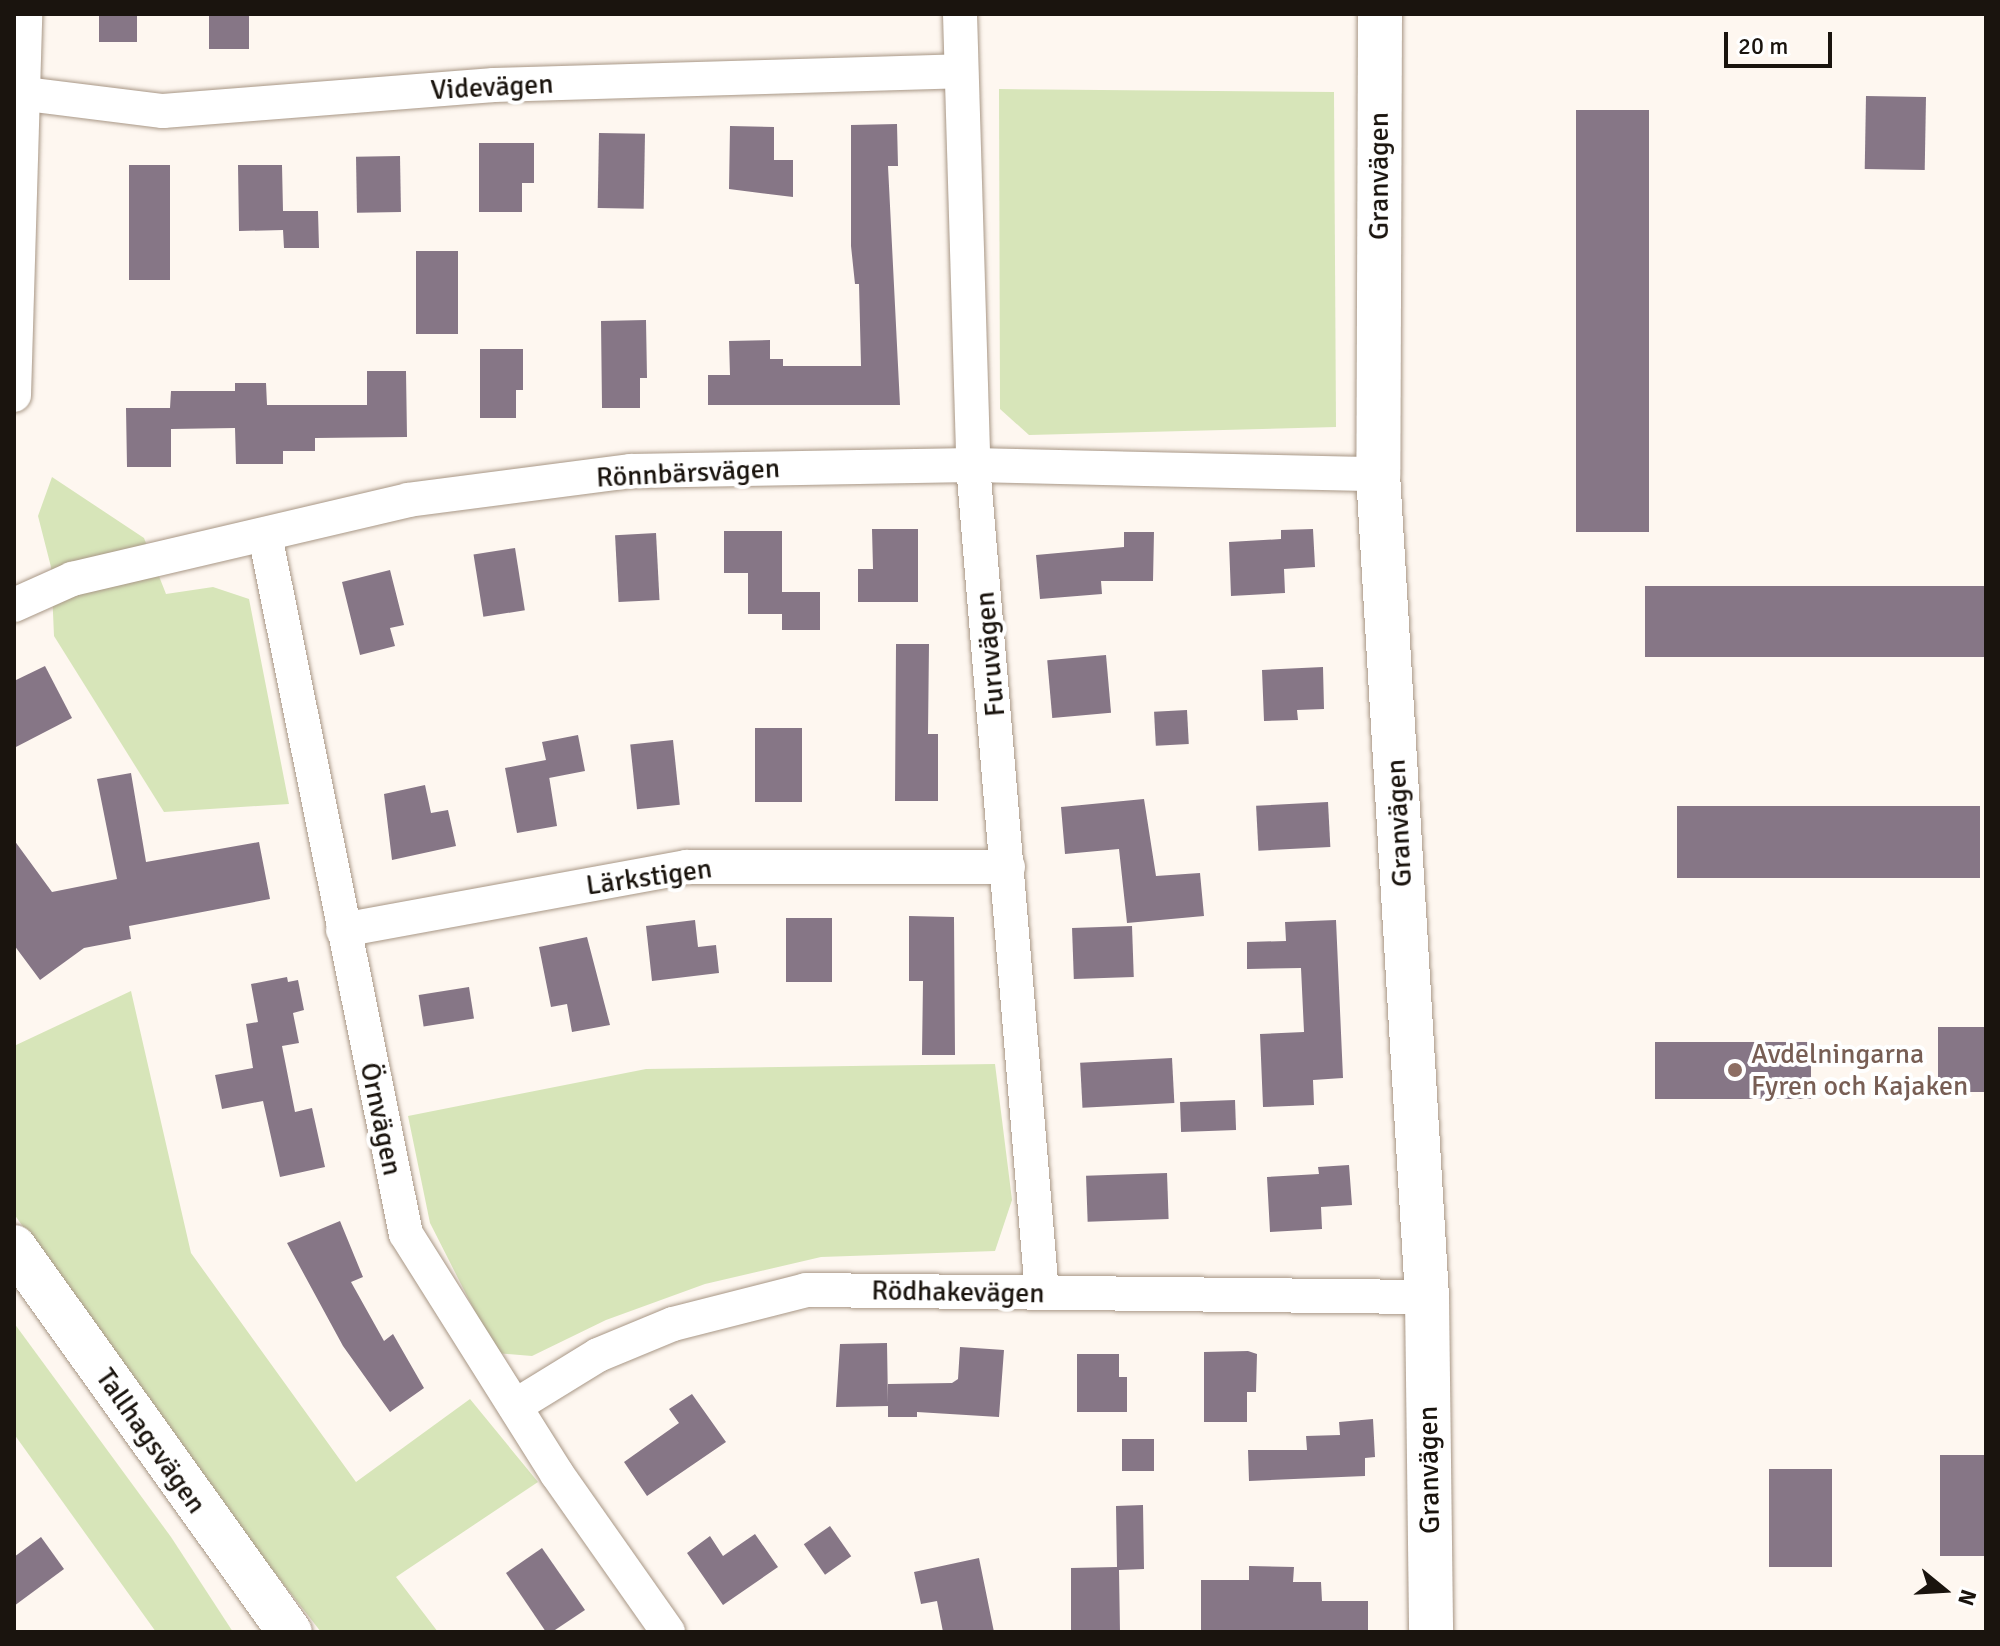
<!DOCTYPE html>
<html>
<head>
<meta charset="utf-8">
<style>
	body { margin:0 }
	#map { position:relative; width:2000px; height:1646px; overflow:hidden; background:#fef7f0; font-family:Signika,sans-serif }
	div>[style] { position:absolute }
	.green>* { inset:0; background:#d7e5b9 }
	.building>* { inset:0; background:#867686; transform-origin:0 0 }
	.roads { filter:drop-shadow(0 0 2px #a89786) drop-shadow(0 0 2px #a89786) }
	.street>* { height:34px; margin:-17px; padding:0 17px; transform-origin:17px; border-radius:17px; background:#fff }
	.secondary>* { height:44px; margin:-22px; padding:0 22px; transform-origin:22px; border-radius:22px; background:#fff }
	.dots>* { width:22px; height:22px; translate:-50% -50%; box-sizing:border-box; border:4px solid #fff; border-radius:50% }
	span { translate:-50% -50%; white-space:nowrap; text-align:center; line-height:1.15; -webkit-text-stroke:8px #fff; paint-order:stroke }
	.street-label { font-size:28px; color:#1a140e }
	.education-label { font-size:28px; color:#785e54 }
	.left { translate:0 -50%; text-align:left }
	.frame { position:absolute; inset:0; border:16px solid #1a140e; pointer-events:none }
	.north { position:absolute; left:1904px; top:1550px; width:80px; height:80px; -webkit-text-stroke:6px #fff; paint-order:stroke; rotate:108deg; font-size:22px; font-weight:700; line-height:32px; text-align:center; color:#1a140e }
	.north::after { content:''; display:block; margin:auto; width:28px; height:36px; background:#1a140e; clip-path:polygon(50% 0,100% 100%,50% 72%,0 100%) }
	.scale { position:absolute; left:1724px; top:32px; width:108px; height:36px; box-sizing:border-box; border:4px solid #1a140e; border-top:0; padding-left:10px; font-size:24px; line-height:28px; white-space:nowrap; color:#1a140e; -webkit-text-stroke:6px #fff; paint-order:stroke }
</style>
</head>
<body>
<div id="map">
	<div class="green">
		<div style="clip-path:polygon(999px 89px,1334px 92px,1336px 427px,1029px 435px,1000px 409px)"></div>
		<div style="clip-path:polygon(52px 477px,144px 538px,166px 594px,213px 587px,249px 599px,289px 804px,164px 812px,54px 636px,51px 567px,38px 516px)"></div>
		<div style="clip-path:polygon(131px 991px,191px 1253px,356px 1482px,470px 1399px,538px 1482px,396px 1577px,438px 1632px,321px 1632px,214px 1495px,14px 1214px,14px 1046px)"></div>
		<div style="clip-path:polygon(995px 1064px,1012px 1200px,995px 1251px,821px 1257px,705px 1284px,606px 1320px,532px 1356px,496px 1353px,430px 1223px,408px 1116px,646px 1069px)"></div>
		<div style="clip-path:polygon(14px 1323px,171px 1537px,233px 1632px,156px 1632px,14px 1434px)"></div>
	</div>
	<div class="building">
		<div style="left:99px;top:14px;width:38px;height:28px"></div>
		<div style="left:209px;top:14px;width:40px;height:35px"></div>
		<div style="left:1866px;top:96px;width:60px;height:73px;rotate:1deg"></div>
		<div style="left:1576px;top:110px;width:73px;height:422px"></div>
		<div style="clip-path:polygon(897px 124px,898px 166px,888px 166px,900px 405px,708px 405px,708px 375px,730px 375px,729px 341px,770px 340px,770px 359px,783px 359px,783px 366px,861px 366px,859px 284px,855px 284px,851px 246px,851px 125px)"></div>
		<div style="clip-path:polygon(730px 126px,774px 127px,774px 160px,793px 160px,793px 197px,729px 189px)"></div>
		<div style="left:599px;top:133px;width:46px;height:75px;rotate:1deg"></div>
		<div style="clip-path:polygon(479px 143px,534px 143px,534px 183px,522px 183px,522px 212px,479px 212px)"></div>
		<div style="left:400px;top:156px;width:56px;height:44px;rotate:89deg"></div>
		<div style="left:170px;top:165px;width:115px;height:41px;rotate:90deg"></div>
		<div style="clip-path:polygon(238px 165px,282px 165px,283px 211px,318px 211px,319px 248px,284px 248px,283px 230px,239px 231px)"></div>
		<div style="left:416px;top:251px;width:42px;height:83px"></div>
		<div style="clip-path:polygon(646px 320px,647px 378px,640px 378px,640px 408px,602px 408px,601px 321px)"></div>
		<div style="clip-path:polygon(480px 349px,523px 349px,523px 390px,516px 390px,516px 418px,480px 418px)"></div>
		<div style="clip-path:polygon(367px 371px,406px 371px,407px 437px,315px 438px,315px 451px,283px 451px,283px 464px,236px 464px,235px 428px,171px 429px,171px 467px,127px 467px,126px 408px,170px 408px,171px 391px,235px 391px,235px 383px,266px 383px,267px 405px,367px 405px)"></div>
		<div style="clip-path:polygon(872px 529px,918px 529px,918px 602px,858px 602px,858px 569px,873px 569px)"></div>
		<div style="clip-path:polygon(1313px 529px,1315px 567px,1284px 569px,1285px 593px,1231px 596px,1229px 542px,1281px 539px,1281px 530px)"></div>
		<div style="clip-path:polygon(724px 531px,782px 531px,782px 614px,748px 614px,748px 573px,724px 573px)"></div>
		<div style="clip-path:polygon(1124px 532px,1154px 532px,1153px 581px,1101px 581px,1102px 594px,1040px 599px,1036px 555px,1124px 547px)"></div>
		<div style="left:656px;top:533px;width:67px;height:41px;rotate:87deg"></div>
		<div style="left:515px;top:548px;width:63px;height:42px;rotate:81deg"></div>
		<div style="clip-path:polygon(390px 570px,404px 625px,390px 628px,395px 646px,360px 655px,342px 582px)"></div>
		<div style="left:1986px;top:586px;width:71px;height:341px;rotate:90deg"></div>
		<div style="left:820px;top:592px;width:38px;height:38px;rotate:90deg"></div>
		<div style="clip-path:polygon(896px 644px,929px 644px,928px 734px,938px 734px,938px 801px,895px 801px)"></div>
		<div style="left:1106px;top:655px;width:58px;height:59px;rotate:85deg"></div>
		<div style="clip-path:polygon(45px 666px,72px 718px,14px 748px,14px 681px)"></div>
		<div style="clip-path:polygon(1323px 667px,1324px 709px,1297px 710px,1298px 720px,1264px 721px,1262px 670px)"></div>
		<div style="left:1187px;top:710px;width:34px;height:33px;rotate:87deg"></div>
		<div style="left:755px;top:728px;width:47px;height:74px"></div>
		<div style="clip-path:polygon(578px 735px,585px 771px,549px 778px,548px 770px,557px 826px,517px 833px,505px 768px,546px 760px,542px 742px)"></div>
		<div style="left:673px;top:740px;width:65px;height:43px;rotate:84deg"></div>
		<div style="clip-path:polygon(131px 773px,146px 862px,259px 842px,270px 899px,129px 926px,131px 939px,84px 948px,40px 980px,14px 945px,14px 840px,52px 892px,117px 879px,97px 779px)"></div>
		<div style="clip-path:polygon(425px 785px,431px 813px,448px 810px,456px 846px,392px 860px,384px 794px)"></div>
		<div style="clip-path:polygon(1144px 799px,1156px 876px,1200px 873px,1204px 916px,1127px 923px,1119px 849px,1065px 854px,1061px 807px)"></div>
		<div style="left:1328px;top:802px;width:45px;height:72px;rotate:87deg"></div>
		<div style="left:1677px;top:806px;width:303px;height:72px"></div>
		<div style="clip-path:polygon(909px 916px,954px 917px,955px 1055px,922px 1055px,923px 981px,909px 981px)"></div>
		<div style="left:786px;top:918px;width:46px;height:64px"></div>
		<div style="clip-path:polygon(695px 920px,698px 947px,716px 945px,719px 973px,652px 981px,646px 926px)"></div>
		<div style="clip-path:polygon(1336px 920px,1343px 1078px,1313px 1080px,1314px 1105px,1263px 1107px,1260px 1034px,1304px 1032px,1301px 968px,1247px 969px,1247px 942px,1286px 941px,1285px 922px)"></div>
		<div style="left:1132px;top:926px;width:51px;height:60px;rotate:88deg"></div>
		<div style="clip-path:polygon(587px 937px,610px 1025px,572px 1032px,567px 1004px,551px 1007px,539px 947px)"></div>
		<div style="clip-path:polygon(287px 977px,288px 982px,298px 980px,304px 1010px,293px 1013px,299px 1043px,282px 1046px,295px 1112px,312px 1108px,325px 1167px,280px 1177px,263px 1101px,222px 1109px,215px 1075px,253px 1068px,246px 1024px,258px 1022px,251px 984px)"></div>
		<div style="left:469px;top:987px;width:32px;height:51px;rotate:81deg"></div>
		<div style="left:1938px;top:1027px;width:48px;height:65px"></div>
		<div style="left:1655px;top:1042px;width:156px;height:57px"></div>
		<div style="left:1172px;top:1058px;width:45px;height:92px;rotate:87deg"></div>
		<div style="left:1235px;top:1100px;width:30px;height:55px;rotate:88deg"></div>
		<div style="clip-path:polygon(1349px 1165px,1352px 1205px,1321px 1207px,1322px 1229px,1270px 1232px,1267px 1177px,1319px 1174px,1318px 1167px)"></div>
		<div style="left:1167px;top:1173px;width:46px;height:81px;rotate:88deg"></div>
		<div style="clip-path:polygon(340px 1221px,363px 1277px,351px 1282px,384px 1341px,393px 1334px,424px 1388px,390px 1412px,343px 1346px,287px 1243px)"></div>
		<div style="clip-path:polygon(887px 1343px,888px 1404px,888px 1384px,952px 1383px,958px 1379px,960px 1347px,1004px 1350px,999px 1417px,917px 1412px,917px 1417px,888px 1417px,888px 1406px,836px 1407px,840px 1344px)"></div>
		<div style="clip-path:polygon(1248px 1351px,1257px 1354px,1256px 1392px,1247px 1392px,1247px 1422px,1204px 1422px,1204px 1352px)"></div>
		<div style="clip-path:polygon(1077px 1354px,1119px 1354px,1119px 1377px,1127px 1377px,1127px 1412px,1077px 1412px)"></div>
		<div style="clip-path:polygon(692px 1394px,726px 1442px,647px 1496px,624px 1462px,679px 1423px,669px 1409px)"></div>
		<div style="clip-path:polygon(1373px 1419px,1375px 1457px,1365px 1458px,1365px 1476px,1249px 1481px,1248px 1450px,1307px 1450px,1306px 1436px,1340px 1435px,1339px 1422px)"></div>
		<div style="left:1122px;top:1439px;width:32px;height:32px"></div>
		<div style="left:1940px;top:1455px;width:46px;height:101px"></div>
		<div style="left:1769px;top:1469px;width:63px;height:98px"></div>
		<div style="clip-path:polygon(1143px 1505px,1144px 1569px,1119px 1570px,1120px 1632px,1071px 1632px,1071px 1568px,1117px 1567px,1116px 1506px)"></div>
		<div style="left:830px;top:1526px;width:37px;height:32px;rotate:55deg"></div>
		<div style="clip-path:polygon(755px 1534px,778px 1567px,723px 1605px,687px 1553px,710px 1536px,723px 1556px)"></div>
		<div style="clip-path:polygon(41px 1537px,64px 1569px,14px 1606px,14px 1557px)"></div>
		<div style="clip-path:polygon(542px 1548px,585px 1610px,552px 1632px,546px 1632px,506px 1573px)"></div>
		<div style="clip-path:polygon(979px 1558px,994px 1632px,943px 1632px,937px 1601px,921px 1604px,914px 1572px)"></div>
		<div style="clip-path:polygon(1249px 1566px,1294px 1567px,1293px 1582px,1321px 1582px,1322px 1601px,1368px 1601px,1368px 1632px,1201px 1632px,1201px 1580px,1249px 1580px)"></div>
	</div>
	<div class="roads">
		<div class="street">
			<div style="left:960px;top:14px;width:451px;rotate:88.3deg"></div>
			<div style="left:973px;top:465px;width:831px;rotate:85.24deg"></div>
			<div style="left:26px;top:94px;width:138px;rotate:7.1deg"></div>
			<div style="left:163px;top:111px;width:332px;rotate:-4.5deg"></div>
			<div style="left:494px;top:85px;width:466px;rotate:-1.7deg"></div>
			<div style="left:14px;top:395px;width:381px;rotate:-88.3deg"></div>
			<div style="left:265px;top:535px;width:713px;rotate:78.6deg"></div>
			<div style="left:406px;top:1234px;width:284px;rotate:57.8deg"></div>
			<div style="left:557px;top:1474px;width:193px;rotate:54.9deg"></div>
			<div style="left:14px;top:605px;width:64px;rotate:-24.1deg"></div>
			<div style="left:72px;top:579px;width:345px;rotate:-13.2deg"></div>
			<div style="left:408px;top:500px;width:224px;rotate:-7.4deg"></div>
			<div style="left:630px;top:471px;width:343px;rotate:-1deg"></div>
			<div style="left:973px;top:465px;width:405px;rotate:1.3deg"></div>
			<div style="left:343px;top:930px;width:349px;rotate:-10.4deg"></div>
			<div style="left:686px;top:867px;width:322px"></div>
			<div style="left:515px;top:1406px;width:97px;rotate:-31.6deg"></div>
			<div style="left:598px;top:1355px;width:81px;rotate:-22.5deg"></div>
			<div style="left:673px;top:1324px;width:137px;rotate:-14.3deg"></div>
			<div style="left:806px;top:1290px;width:621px;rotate:0.65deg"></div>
		</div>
		<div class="secondary">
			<div style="left:1380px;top:14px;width:460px;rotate:90.2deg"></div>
			<div style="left:1378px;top:474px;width:824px;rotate:86.59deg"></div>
			<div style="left:1427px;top:1297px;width:335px;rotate:89.3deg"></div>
			<div style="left:14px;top:1247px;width:474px;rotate:54.4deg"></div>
		</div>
	</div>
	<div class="dots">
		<div style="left:1735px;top:1070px;background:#8d6e63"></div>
	</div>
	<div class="street-label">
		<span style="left:492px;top:87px;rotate:-3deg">Videvägen</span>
		<span style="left:1379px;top:176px;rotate:-90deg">Granvägen</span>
		<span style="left:688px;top:473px;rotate:-3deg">Rönnbärsvägen</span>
		<span style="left:990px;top:654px;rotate:-95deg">Furuvägen</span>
		<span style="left:1399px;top:823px;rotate:-93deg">Granvägen</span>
		<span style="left:649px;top:877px;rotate:-8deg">Lärkstigen</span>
		<span style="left:381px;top:1119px;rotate:78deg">Örnvägen</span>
		<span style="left:958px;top:1292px;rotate:1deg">Rödhakevägen</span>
		<span style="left:151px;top:1441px;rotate:55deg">Tallhagsvägen</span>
		<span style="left:1429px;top:1470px;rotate:-91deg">Granvägen</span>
	</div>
	<div class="education-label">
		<span class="left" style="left:1751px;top:1070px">Avdelningarna<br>Fyren och Kajaken</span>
	</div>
	<div class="frame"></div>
	<div class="north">N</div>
	<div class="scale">20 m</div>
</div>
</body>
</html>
